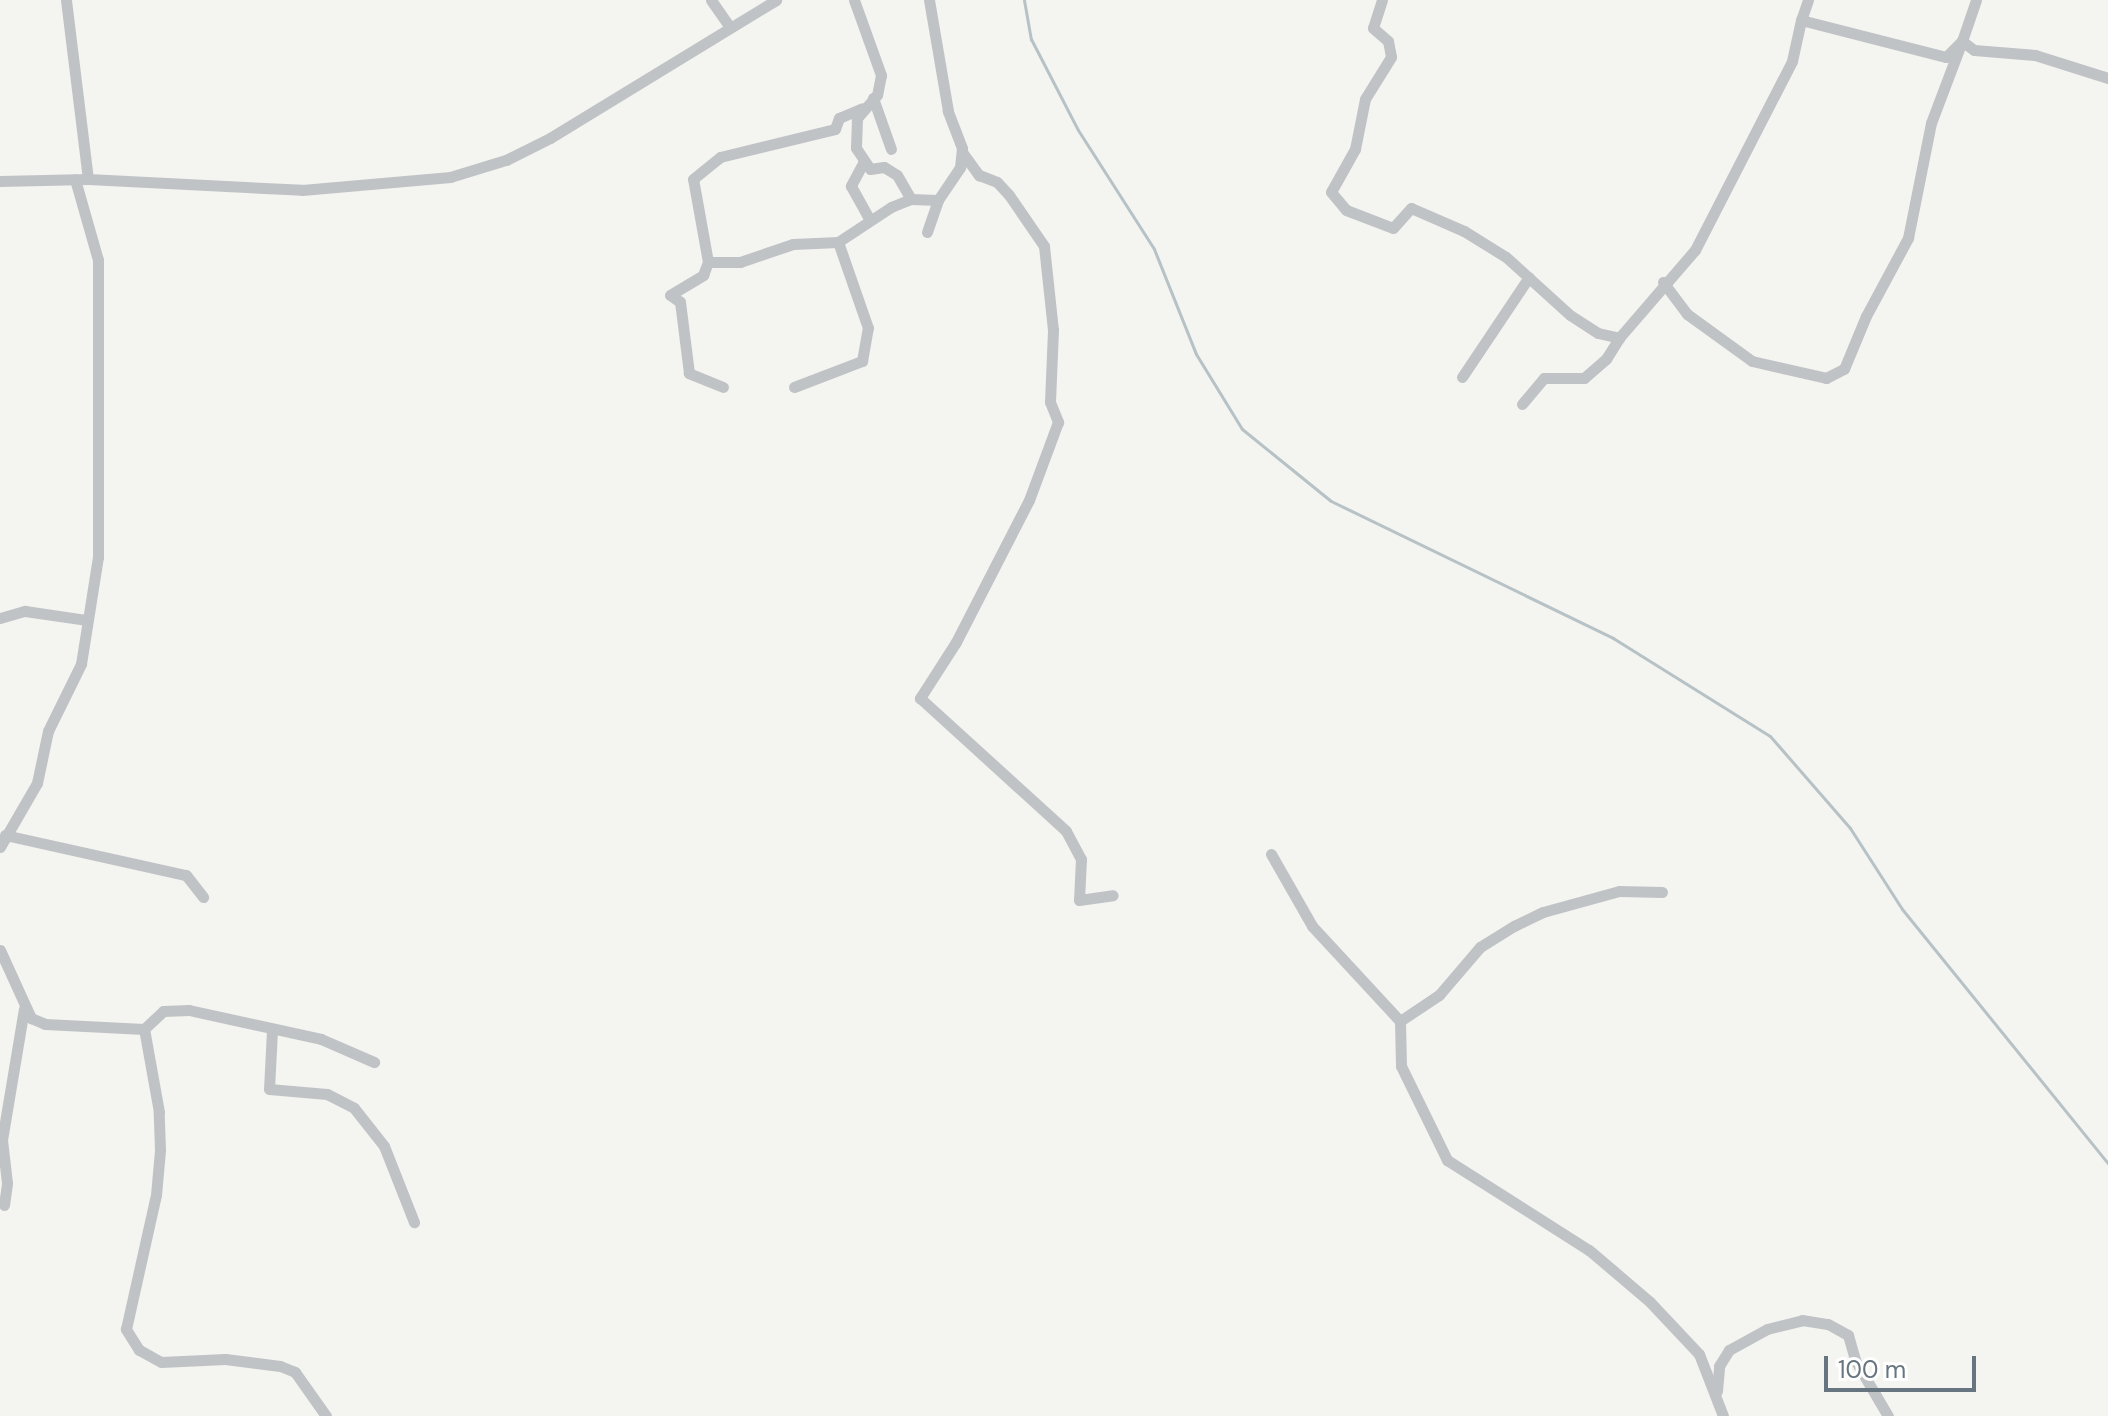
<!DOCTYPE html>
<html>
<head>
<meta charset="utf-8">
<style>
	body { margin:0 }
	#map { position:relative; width:2108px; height:1416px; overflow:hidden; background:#f4f4f1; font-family:"DM Sans",sans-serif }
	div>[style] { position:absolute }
	.stream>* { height:3px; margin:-1.5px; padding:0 1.5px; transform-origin:1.5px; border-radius:1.5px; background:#b6c2c5 }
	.minor>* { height:11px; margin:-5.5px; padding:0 5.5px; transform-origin:5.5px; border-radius:5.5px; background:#c0c3c6 }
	span { translate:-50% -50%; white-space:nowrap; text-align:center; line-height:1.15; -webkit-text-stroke:8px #fff; paint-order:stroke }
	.scale { position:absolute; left:1824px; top:1356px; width:152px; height:36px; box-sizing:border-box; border:4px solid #66757f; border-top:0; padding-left:10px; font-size:24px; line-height:28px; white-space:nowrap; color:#66757f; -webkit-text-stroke:6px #fff; paint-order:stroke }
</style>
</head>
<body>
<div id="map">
	<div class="stream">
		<div style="left:1024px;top:0;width:40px;rotate:80deg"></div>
		<div style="left:1031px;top:39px;width:102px;rotate:62.7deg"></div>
		<div style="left:1078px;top:130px;width:141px;rotate:57.4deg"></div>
		<div style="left:1154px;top:249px;width:113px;rotate:68.2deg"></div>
		<div style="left:1196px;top:354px;width:88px;rotate:58.5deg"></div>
		<div style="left:1242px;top:429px;width:114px;rotate:39deg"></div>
		<div style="left:1331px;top:501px;width:314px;rotate:25.9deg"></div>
		<div style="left:1613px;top:638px;width:185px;rotate:32deg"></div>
		<div style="left:1770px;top:736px;width:122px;rotate:49deg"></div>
		<div style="left:1850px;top:828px;width:96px;rotate:57.3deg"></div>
		<div style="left:1902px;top:909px;width:327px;rotate:51deg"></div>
	</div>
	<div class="minor">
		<div style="left:66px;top:0;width:180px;rotate:83deg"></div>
		<div style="left:711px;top:0;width:33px;rotate:55deg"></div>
		<div style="left:854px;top:0;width:80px;rotate:70.2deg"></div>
		<div style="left:881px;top:75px;width:20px;rotate:101deg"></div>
		<div style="left:877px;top:95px;width:30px;rotate:131deg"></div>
		<div style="left:857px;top:118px;width:30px;rotate:92deg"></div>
		<div style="left:856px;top:148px;width:25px;rotate:56deg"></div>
		<div style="left:870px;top:169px;width:14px;rotate:-8deg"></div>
		<div style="left:884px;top:167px;width:15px;rotate:32deg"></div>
		<div style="left:897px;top:175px;width:28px;rotate:60deg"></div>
		<div style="left:1382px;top:0;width:29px;rotate:108deg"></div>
		<div style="left:1373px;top:28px;width:20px;rotate:41deg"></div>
		<div style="left:1388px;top:41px;width:16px;rotate:79deg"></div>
		<div style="left:1391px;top:57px;width:49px;rotate:121.8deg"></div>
		<div style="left:1365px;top:99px;width:51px;rotate:101.3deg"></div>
		<div style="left:1355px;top:149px;width:49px;rotate:119.2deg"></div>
		<div style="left:1331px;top:192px;width:23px;rotate:50deg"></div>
		<div style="left:1346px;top:210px;width:50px;rotate:21deg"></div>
		<div style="left:1393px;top:228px;width:27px;rotate:-48deg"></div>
		<div style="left:1411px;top:208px;width:58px;rotate:23.5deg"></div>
		<div style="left:1464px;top:231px;width:49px;rotate:31.8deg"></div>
		<div style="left:1506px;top:257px;width:86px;rotate:42.2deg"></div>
		<div style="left:1570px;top:315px;width:33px;rotate:33deg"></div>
		<div style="left:1598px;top:333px;width:22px;rotate:13deg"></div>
		<div style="left:1619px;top:338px;width:116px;rotate:-49.2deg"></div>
		<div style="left:1695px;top:250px;width:212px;rotate:-62.8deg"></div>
		<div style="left:1792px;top:61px;width:42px;rotate:-77.6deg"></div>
		<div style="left:1808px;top:0;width:21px;rotate:109deg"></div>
		<div style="left:1801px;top:20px;width:150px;rotate:14.3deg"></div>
		<div style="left:1946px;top:57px;width:23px;rotate:-45deg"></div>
		<div style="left:1962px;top:41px;width:43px;rotate:-71.1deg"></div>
		<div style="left:873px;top:98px;width:54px;rotate:70.6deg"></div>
		<div style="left:962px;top:152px;width:29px;rotate:54deg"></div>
		<div style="left:979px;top:175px;width:19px;rotate:21deg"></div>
		<div style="left:997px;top:182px;width:18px;rotate:47deg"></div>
		<div style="left:1009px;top:195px;width:62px;rotate:55.5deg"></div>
		<div style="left:1044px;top:246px;width:84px;rotate:83.9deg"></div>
		<div style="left:1053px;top:330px;width:72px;rotate:92.4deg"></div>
		<div style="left:1050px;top:402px;width:22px;rotate:68deg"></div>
		<div style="left:1058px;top:422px;width:83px;rotate:110.4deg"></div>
		<div style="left:1029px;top:500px;width:160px;rotate:117.2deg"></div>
		<div style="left:956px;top:642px;width:67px;rotate:122.7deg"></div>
		<div style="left:920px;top:698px;width:197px;rotate:42.3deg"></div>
		<div style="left:1066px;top:831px;width:32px;rotate:62deg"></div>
		<div style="left:1081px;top:859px;width:41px;rotate:92.8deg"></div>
		<div style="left:1079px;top:900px;width:34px;rotate:-8deg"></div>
		<div style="left:863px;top:163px;width:26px;rotate:118deg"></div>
		<div style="left:851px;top:186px;width:37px;rotate:61deg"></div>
		<div style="left:0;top:181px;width:88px;rotate:-1.3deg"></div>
		<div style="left:88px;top:179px;width:214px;rotate:2.9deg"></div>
		<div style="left:302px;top:190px;width:149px;rotate:-5deg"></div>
		<div style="left:450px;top:177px;width:59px;rotate:-16.9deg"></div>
		<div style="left:506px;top:160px;width:49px;rotate:-26.6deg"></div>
		<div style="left:550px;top:138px;width:265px;rotate:-31.4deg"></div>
		<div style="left:927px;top:232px;width:34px;rotate:-71deg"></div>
		<div style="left:938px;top:200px;width:40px;rotate:-56deg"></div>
		<div style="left:960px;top:167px;width:19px;rotate:-84deg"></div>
		<div style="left:962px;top:148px;width:40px;rotate:-111deg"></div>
		<div style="left:948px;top:111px;width:113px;rotate:-99.7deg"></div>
		<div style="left:708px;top:262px;width:32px"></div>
		<div style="left:740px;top:262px;width:56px;rotate:-18.8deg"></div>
		<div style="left:793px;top:244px;width:45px;rotate:-2.5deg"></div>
		<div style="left:838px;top:242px;width:64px;rotate:-33.4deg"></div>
		<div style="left:891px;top:207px;width:22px;rotate:-22deg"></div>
		<div style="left:911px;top:199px;width:27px;rotate:2deg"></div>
		<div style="left:1663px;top:282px;width:40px;rotate:53deg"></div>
		<div style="left:1687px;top:314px;width:80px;rotate:35.9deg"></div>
		<div style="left:1752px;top:361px;width:76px;rotate:12.9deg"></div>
		<div style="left:1826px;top:378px;width:20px;rotate:-27deg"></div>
		<div style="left:1844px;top:369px;width:57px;rotate:-67.5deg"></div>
		<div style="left:1866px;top:316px;width:89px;rotate:-61.7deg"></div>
		<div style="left:1908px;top:238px;width:117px;rotate:-78.7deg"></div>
		<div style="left:1931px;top:123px;width:88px;rotate:-69.3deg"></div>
		<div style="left:1962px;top:41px;width:15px;rotate:37deg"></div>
		<div style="left:1974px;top:50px;width:61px;rotate:4.7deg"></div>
		<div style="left:2035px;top:55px;width:77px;rotate:17.5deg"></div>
		<div style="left:1462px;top:377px;width:120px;rotate:-56.2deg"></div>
		<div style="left:723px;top:387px;width:37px;rotate:-158deg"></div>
		<div style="left:689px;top:373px;width:72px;rotate:-97.2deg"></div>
		<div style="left:680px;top:302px;width:12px;rotate:-145deg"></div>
		<div style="left:670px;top:295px;width:39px;rotate:-31deg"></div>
		<div style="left:703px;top:275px;width:14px;rotate:-69deg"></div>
		<div style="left:708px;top:262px;width:84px;rotate:-100.2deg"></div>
		<div style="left:693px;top:179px;width:35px;rotate:-39deg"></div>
		<div style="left:720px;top:157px;width:118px;rotate:-13.7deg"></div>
		<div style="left:835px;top:129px;width:12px;rotate:-70deg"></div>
		<div style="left:839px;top:118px;width:25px;rotate:-23deg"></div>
		<div style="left:794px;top:387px;width:73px;rotate:-20.9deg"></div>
		<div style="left:862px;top:361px;width:34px;rotate:-80deg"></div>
		<div style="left:868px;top:328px;width:91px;rotate:-109.2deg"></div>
		<div style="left:1522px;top:404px;width:34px;rotate:-50deg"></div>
		<div style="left:1544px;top:378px;width:40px"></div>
		<div style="left:1584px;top:378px;width:29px;rotate:-41deg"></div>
		<div style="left:1606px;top:359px;width:25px;rotate:-58deg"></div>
		<div style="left:0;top:618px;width:26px;rotate:-16deg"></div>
		<div style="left:25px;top:611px;width:63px;rotate:8.3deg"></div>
		<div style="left:5px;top:835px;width:185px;rotate:12.5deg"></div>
		<div style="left:186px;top:875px;width:28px;rotate:52deg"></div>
		<div style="left:0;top:847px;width:74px;rotate:-60deg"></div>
		<div style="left:37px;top:783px;width:53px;rotate:-78.1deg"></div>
		<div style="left:48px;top:731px;width:75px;rotate:-63.8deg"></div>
		<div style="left:81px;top:664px;width:108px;rotate:-81deg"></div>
		<div style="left:98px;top:557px;width:297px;rotate:-90deg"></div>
		<div style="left:98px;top:260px;width:84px;rotate:-105.9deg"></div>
		<div style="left:1271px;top:854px;width:83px;rotate:60.3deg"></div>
		<div style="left:1312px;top:926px;width:129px;rotate:47.2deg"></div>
		<div style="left:1400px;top:1021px;width:45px;rotate:88.7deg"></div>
		<div style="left:1401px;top:1066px;width:105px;rotate:63.9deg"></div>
		<div style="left:1447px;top:1160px;width:168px;rotate:32.4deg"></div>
		<div style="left:1589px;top:1250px;width:80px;rotate:40.4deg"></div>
		<div style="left:1650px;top:1302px;width:71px;rotate:46.7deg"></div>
		<div style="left:1699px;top:1354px;width:66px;rotate:68.8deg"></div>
		<div style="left:0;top:950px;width:75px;rotate:65.5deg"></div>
		<div style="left:31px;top:1018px;width:15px;rotate:23deg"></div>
		<div style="left:45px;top:1024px;width:99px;rotate:2.9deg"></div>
		<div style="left:1400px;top:1021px;width:47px;rotate:-33.7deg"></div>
		<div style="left:1439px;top:995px;width:63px;rotate:-49.5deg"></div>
		<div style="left:1480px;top:947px;width:40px;rotate:-32deg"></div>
		<div style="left:1514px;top:926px;width:32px;rotate:-26deg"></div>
		<div style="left:1543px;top:912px;width:79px;rotate:-15.4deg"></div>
		<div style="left:1619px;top:891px;width:43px;rotate:1.3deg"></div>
		<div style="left:272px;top:1030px;width:59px;rotate:92.9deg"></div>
		<div style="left:269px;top:1089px;width:58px;rotate:4.9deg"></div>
		<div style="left:327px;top:1094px;width:30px;rotate:27deg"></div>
		<div style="left:354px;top:1108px;width:48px;rotate:51.7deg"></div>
		<div style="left:384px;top:1146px;width:82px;rotate:68.5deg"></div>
		<div style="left:4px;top:1205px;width:22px;rotate:-82deg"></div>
		<div style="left:7px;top:1183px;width:43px;rotate:-96.6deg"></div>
		<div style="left:2px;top:1140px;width:133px;rotate:-80.5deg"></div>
		<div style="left:1717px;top:1391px;width:25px;rotate:-85deg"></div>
		<div style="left:1719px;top:1366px;width:19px;rotate:-58deg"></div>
		<div style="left:1729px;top:1350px;width:43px;rotate:-28.9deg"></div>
		<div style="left:1767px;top:1329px;width:36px;rotate:-14deg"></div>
		<div style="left:1802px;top:1320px;width:26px;rotate:9deg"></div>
		<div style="left:1828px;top:1324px;width:23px;rotate:29deg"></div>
		<div style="left:1848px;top:1335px;width:26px;rotate:74deg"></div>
		<div style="left:1855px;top:1360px;width:65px;rotate:59.5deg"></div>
		<div style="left:326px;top:1416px;width:54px;rotate:-125.2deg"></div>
		<div style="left:295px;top:1372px;width:16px;rotate:-158deg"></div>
		<div style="left:280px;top:1366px;width:55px;rotate:-172.7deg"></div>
		<div style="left:225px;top:1359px;width:64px;rotate:177.3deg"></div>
		<div style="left:161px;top:1362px;width:25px;rotate:-151deg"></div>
		<div style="left:139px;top:1350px;width:25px;rotate:-122deg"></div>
		<div style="left:126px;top:1329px;width:137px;rotate:-77.4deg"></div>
		<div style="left:156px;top:1195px;width:45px;rotate:-84.9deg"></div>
		<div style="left:160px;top:1150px;width:38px;rotate:-92deg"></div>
		<div style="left:159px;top:1112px;width:84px;rotate:-100.2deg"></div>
		<div style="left:144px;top:1029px;width:26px;rotate:-43deg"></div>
		<div style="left:163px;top:1011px;width:26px;rotate:-2deg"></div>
		<div style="left:189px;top:1010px;width:135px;rotate:12.4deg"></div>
		<div style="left:321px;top:1039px;width:58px;rotate:23.5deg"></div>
	</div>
	<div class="scale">100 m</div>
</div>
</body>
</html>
